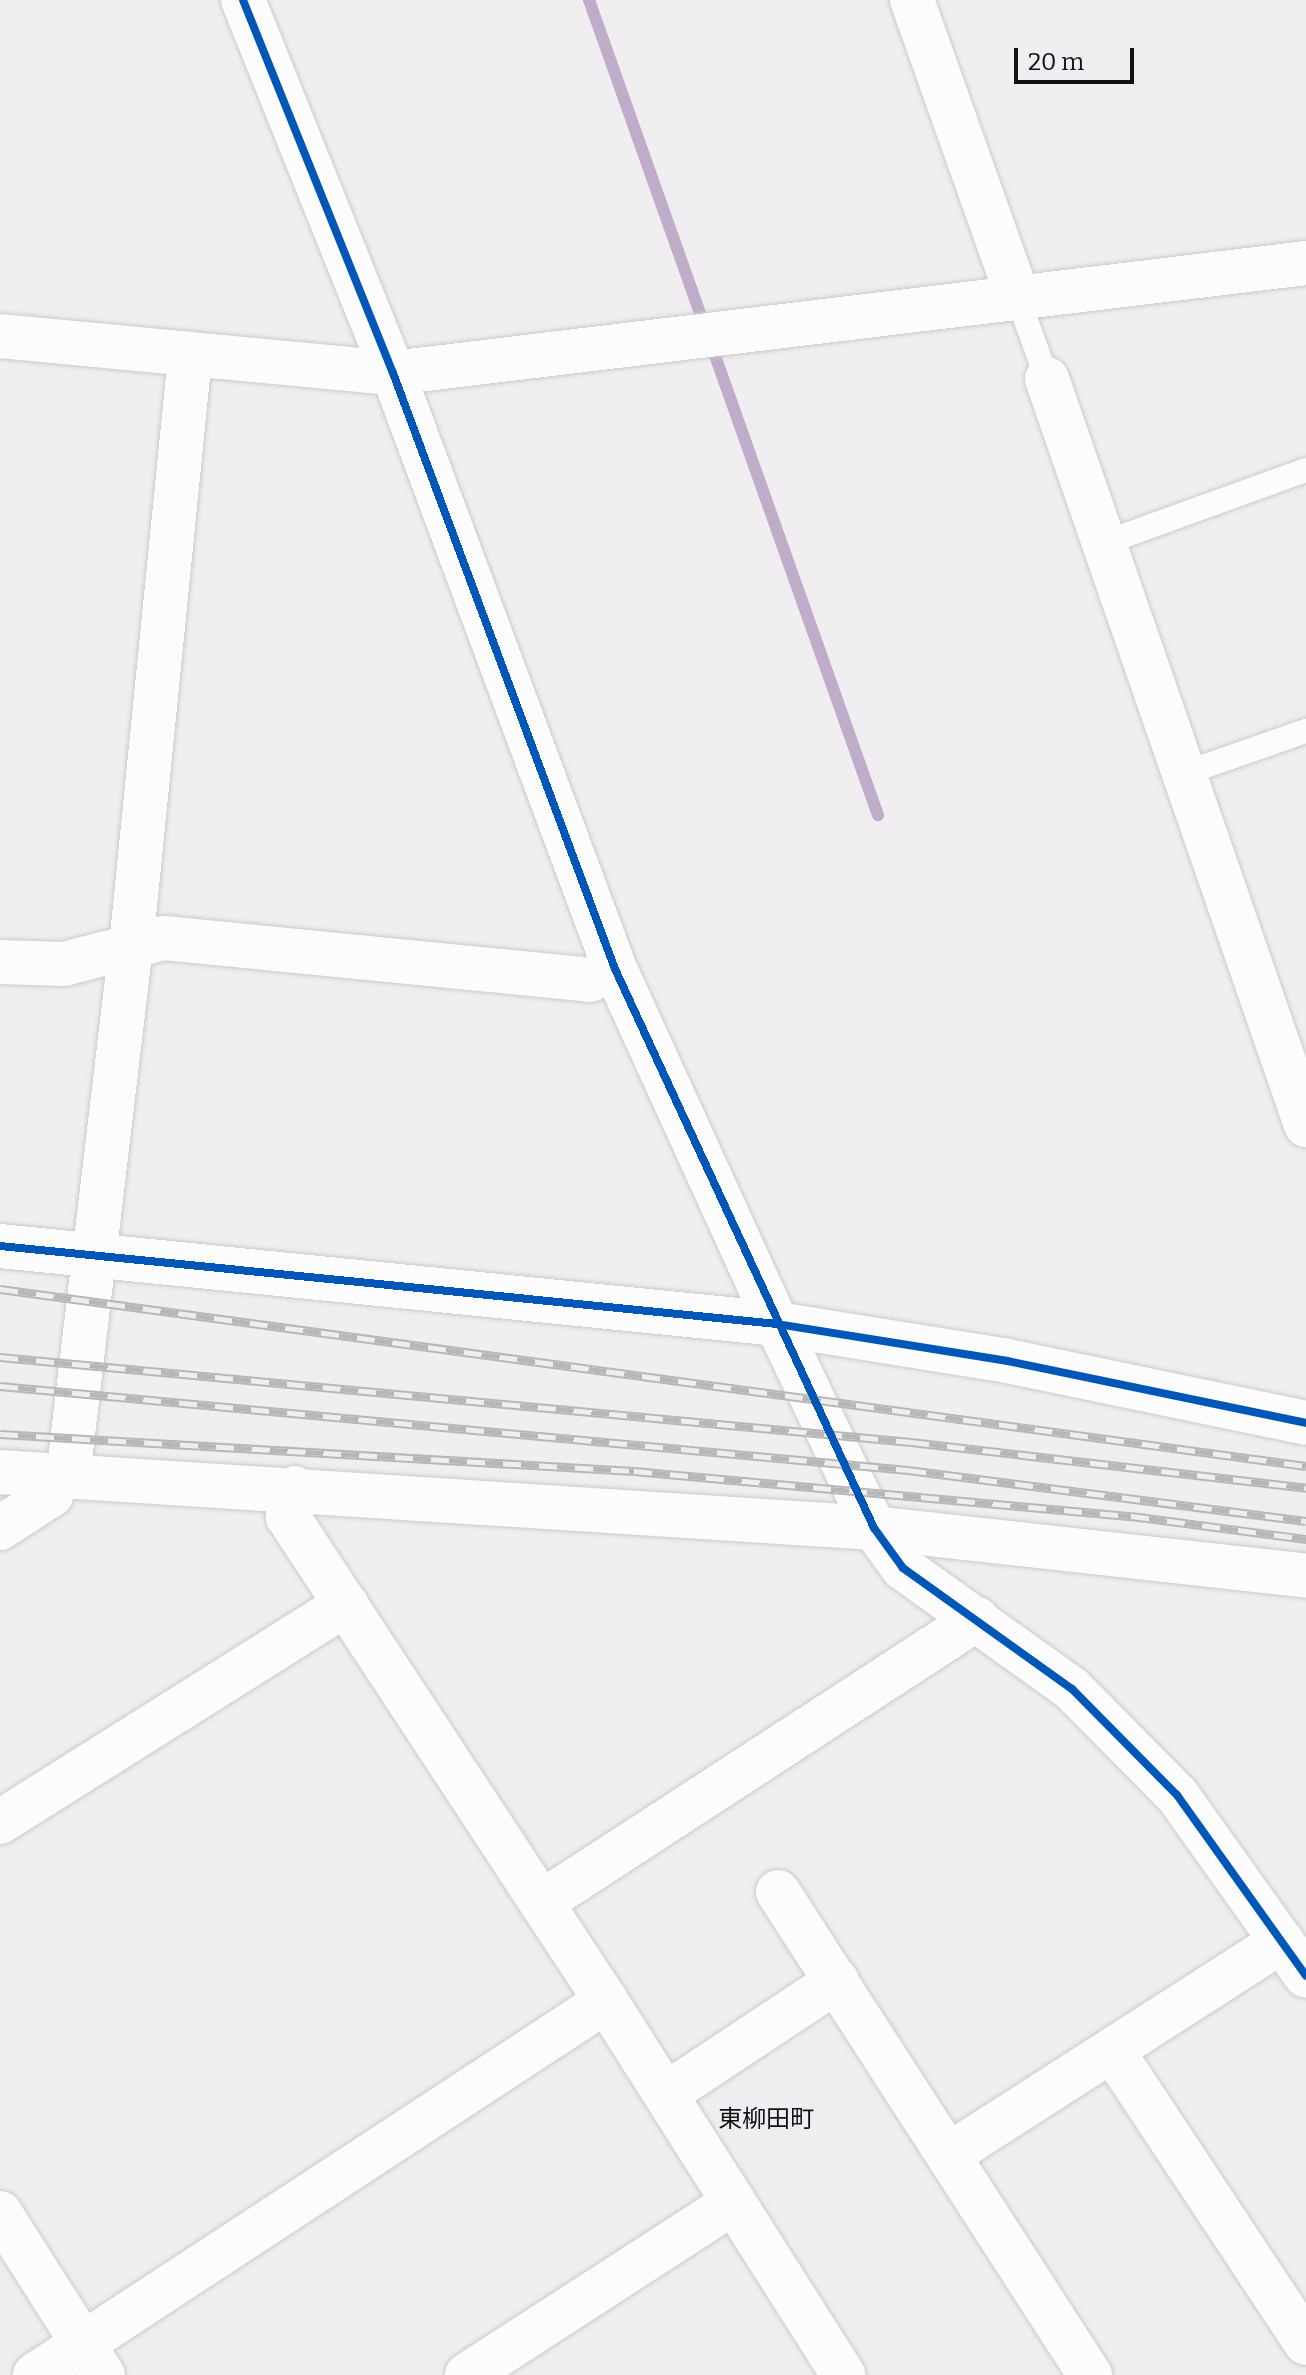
<!DOCTYPE html>
<html>
<head>
<meta charset="utf-8">
<style>
	body { margin:0 }
	#map { position:relative; width:1306px; height:2375px; overflow:hidden; background:#f0eef1; font-family:Bitter,"Noto Sans JP",serif }
	div>[style] { position:absolute }
	.stream>* { height:12px; margin:-6px; padding:0 6px; transform-origin:6px; border-radius:6px; background:#beacc8 }
	.roads { filter:drop-shadow(0 0 2px #cbcacc) drop-shadow(0 0 2px #cbcacc) }
	.lane>* { height:24px; margin:-12px; padding:0 12px; transform-origin:12px; border-radius:12px; background:#fdfcfd }
	.street>* { height:44px; margin:-22px; padding:0 22px; transform-origin:22px; border-radius:22px; background:#fdfcfd }
	.secondary>* { height:44px; margin:-22px; padding:0 22px; transform-origin:22px; border-radius:22px; background:#fdfcfd }
	.rail>* { height:9px; margin-top:-4.5px; transform-origin:0; background:repeating-linear-gradient(90deg,#f0edf2 0 18px,#b7b7b8 0 36px); box-sizing:border-box; border-block:2px solid #b7b7b8 }
	.cycleway>* { height:8px; margin:-4px; padding:0 4px; transform-origin:4px; border-radius:4px; background:#0057b8 }
	span { translate:-50% -50%; white-space:nowrap; text-align:center; line-height:1.15; -webkit-text-stroke:6px #f0edf2; paint-order:stroke }
	.neighbourhood-label { font-size:24px; color:#121113 }
	.scale { position:absolute; left:1014px; top:48px; width:120px; height:36px; box-sizing:border-box; border:4px solid #121113; border-top:0; padding-left:10px; font-size:24px; line-height:28px; white-space:nowrap; color:#121113; -webkit-text-stroke:6px #f0edf2; paint-order:stroke }
</style>
</head>
<body>
<div id="map">
	<div class="stream">
		<div style="left:589px;top:0;width:865px;rotate:70.48deg"></div>
	</div>
	<div class="roads">
		<div class="lane">
			<div style="left:1018px;top:298px;width:86px;rotate:70.3deg"></div>
			<div style="left:1107px;top:542px;width:212px;rotate:-19.9deg"></div>
			<div style="left:1188px;top:772px;width:125px;rotate:-19.2deg"></div>
		</div>
		<div class="street">
			<div style="left:912px;top:0;width:316px;rotate:70.4deg"></div>
			<div style="left:0;top:336px;width:395px;rotate:5.4deg"></div>
			<div style="left:1047px;top:379px;width:790px;rotate:70.85deg"></div>
			<div style="left:0;top:962px;width:64px;rotate:1.8deg"></div>
			<div style="left:64px;top:964px;width:103px;rotate:-14.6deg"></div>
			<div style="left:164px;top:938px;width:428px;rotate:5.6deg"></div>
			<div style="left:590px;top:980px;width:27px;rotate:-24deg"></div>
			<div style="left:777px;top:1324px;width:226px;rotate:64.6deg"></div>
			<div style="left:68px;top:1476px;width:534px;rotate:-83.22deg"></div>
			<div style="left:131px;top:946px;width:593px;rotate:-84.29deg"></div>
			<div style="left:295px;top:1488px;width:30px;rotate:104deg"></div>
			<div style="left:288px;top:1517px;width:579px;rotate:56.69deg"></div>
			<div style="left:606px;top:2001px;width:443px;rotate:57.6deg"></div>
			<div style="left:0;top:1528px;width:61px;rotate:-32.9deg"></div>
			<div style="left:51px;top:1495px;width:20px;rotate:-87deg"></div>
			<div style="left:0;top:1822px;width:409px;rotate:-32.2deg"></div>
			<div style="left:778px;top:1892px;width:575px;rotate:57.14deg"></div>
			<div style="left:542px;top:1902px;width:519px;rotate:-33.05deg"></div>
			<div style="left:1112px;top:2050px;width:351px;rotate:56.5deg"></div>
			<div style="left:666px;top:2094px;width:205px;rotate:-33.5deg"></div>
			<div style="left:950px;top:2154px;width:394px;rotate:-32.7deg"></div>
			<div style="left:35px;top:2375px;width:683px;rotate:-33.22deg"></div>
			<div style="left:467px;top:2375px;width:318px;rotate:-32.9deg"></div>
		</div>
		<div class="secondary">
			<div style="left:243px;top:0;width:402px;rotate:68.1deg"></div>
			<div style="left:393px;top:373px;width:636px;rotate:69.57deg"></div>
			<div style="left:615px;top:969px;width:390px;rotate:65.5deg"></div>
			<div style="left:393px;top:373px;width:920px;rotate:-6.87deg"></div>
			<div style="left:0;top:1246px;width:781px;rotate:5.73deg"></div>
			<div style="left:777px;top:1324px;width:233px;rotate:9.1deg"></div>
			<div style="left:1007px;top:1361px;width:305px;rotate:11.7deg"></div>
			<div style="left:0;top:1472px;width:876px;rotate:3.67deg"></div>
			<div style="left:874px;top:1528px;width:435px;rotate:6.3deg"></div>
			<div style="left:874px;top:1528px;width:49px;rotate:54.1deg"></div>
			<div style="left:903px;top:1568px;width:208px;rotate:35.6deg"></div>
			<div style="left:1072px;top:1689px;width:149px;rotate:45.3deg"></div>
			<div style="left:1177px;top:1795px;width:222px;rotate:54.5deg"></div>
			<div style="left:0;top:2213px;width:192px;rotate:57.6deg"></div>
		</div>
	</div>
	<div class="rail">
		<div style="left:0;top:1289px;width:1318px;rotate:7.72deg"></div>
		<div style="left:0;top:1357px;width:915px;rotate:5.33deg"></div>
		<div style="left:911px;top:1442px;width:398px;rotate:6.6deg"></div>
		<div style="left:0;top:1386px;width:912px;rotate:5.29deg"></div>
		<div style="left:908px;top:1470px;width:401px;rotate:7.3deg"></div>
		<div style="left:0;top:1434px;width:635px;rotate:3.34deg"></div>
		<div style="left:634px;top:1471px;width:499px;rotate:5.2deg"></div>
		<div style="left:1131px;top:1516px;width:177px;rotate:7.5deg"></div>
	</div>
	<div class="cycleway">
		<div style="left:243px;top:0;width:402px;rotate:68.1deg"></div>
		<div style="left:393px;top:373px;width:636px;rotate:69.57deg"></div>
		<div style="left:615px;top:969px;width:616px;rotate:65.14deg"></div>
		<div style="left:874px;top:1528px;width:49px;rotate:54.1deg"></div>
		<div style="left:903px;top:1568px;width:208px;rotate:35.6deg"></div>
		<div style="left:1072px;top:1689px;width:149px;rotate:45.3deg"></div>
		<div style="left:1177px;top:1795px;width:222px;rotate:54.5deg"></div>
		<div style="left:0;top:1246px;width:781px;rotate:5.73deg"></div>
		<div style="left:777px;top:1324px;width:233px;rotate:9.1deg"></div>
		<div style="left:1007px;top:1361px;width:305px;rotate:11.7deg"></div>
	</div>
	<div class="neighbourhood-label">
		<span style="left:766px;top:2120px">東柳田町</span>
	</div>
	<div class="scale">20 m</div>
</div>
</body>
</html>
